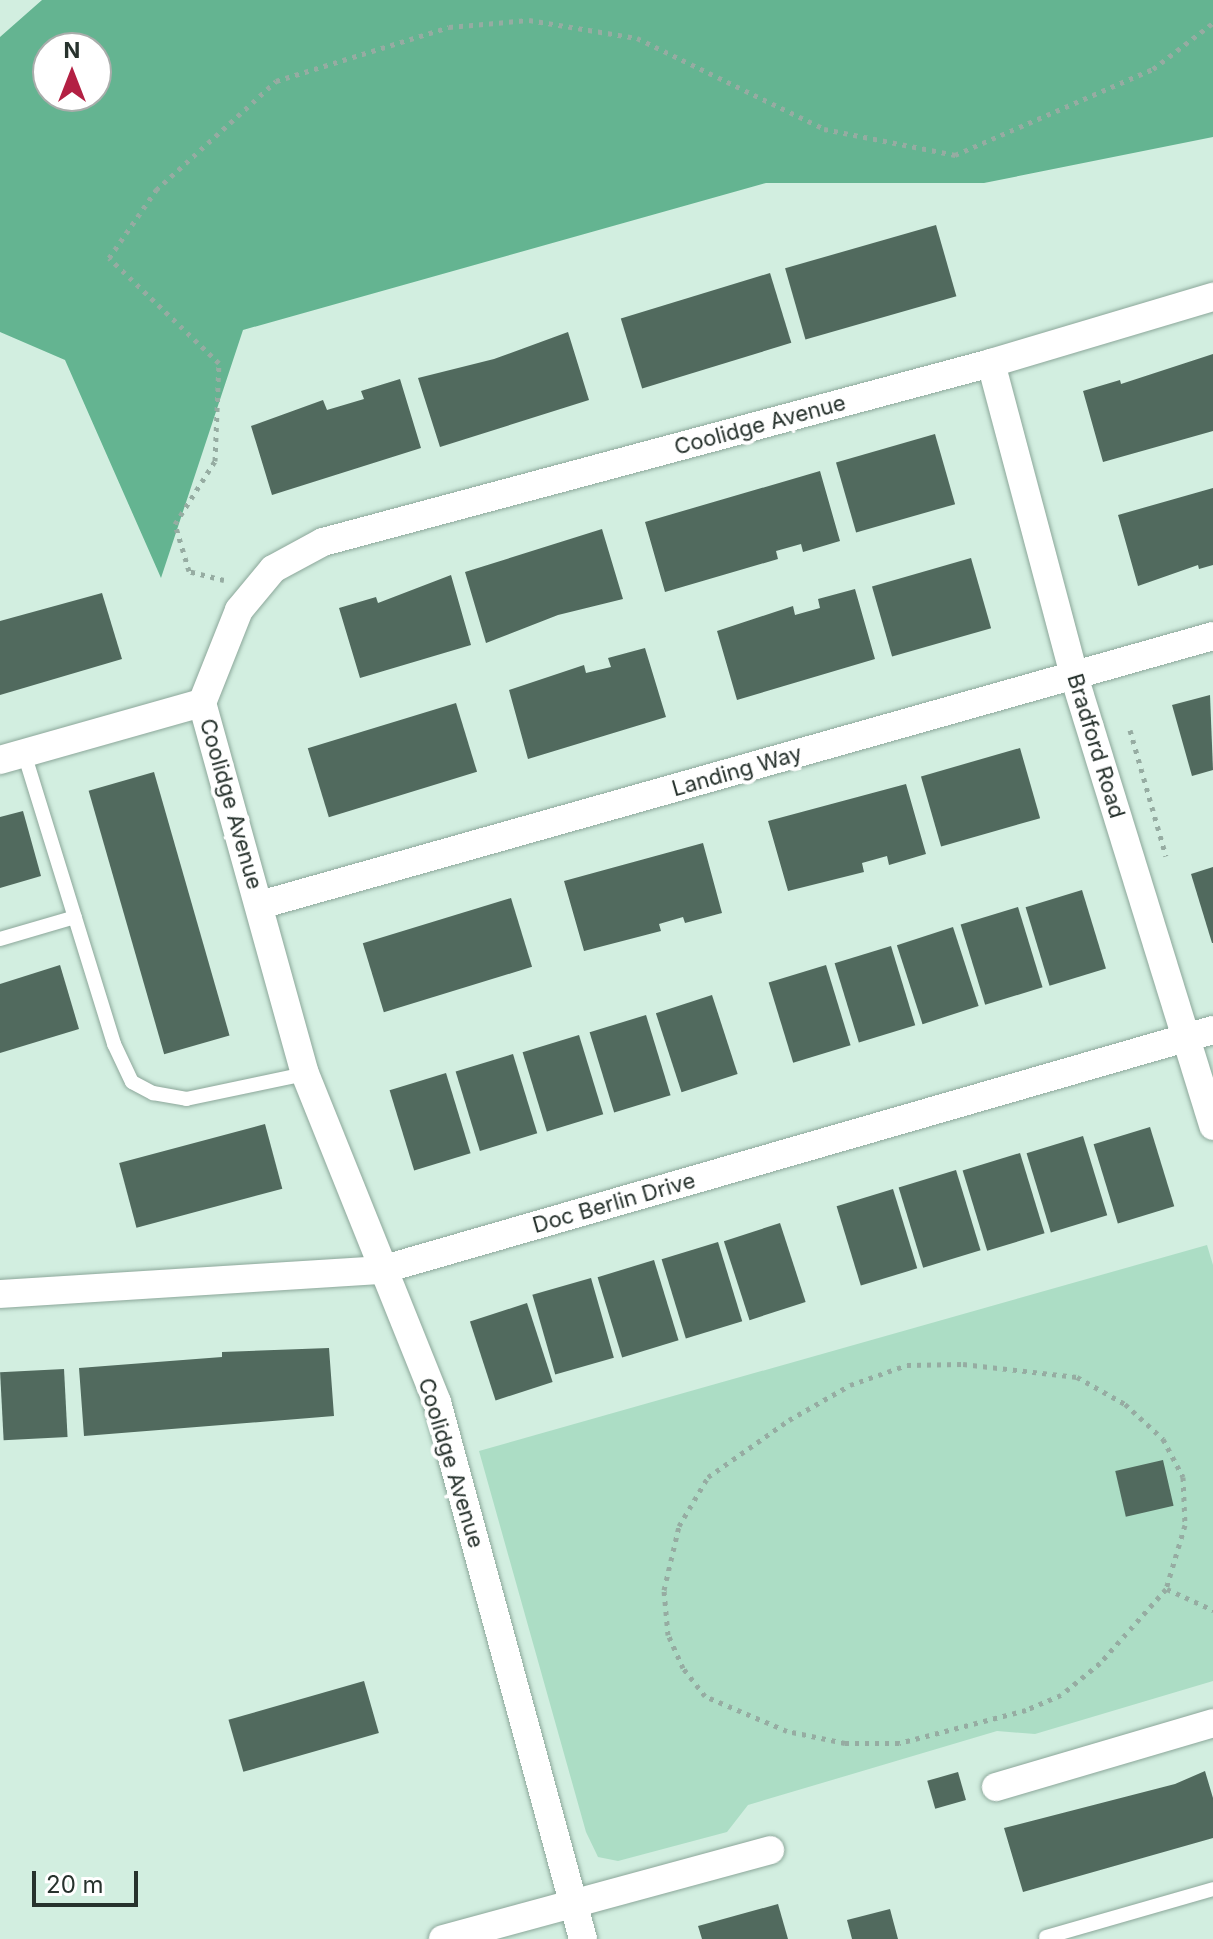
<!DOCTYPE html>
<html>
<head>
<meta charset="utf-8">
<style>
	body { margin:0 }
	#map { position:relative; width:1213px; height:1939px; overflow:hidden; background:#d2eee0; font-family:Inter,sans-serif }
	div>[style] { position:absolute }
	.green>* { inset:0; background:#acddc5 }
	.forest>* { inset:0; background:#64b491 }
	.building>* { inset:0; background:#516a5e; transform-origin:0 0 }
	.path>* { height:5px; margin-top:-2.5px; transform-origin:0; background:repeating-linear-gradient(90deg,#96aca2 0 4px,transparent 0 10px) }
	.roads { filter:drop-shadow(0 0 2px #8ca79a) drop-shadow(0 0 2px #8ca79a) }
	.lane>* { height:14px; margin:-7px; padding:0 7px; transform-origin:7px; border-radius:7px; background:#fff }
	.street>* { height:28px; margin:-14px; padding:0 14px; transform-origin:14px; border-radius:14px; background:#fff }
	span { translate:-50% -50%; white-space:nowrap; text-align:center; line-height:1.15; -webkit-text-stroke:8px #fff; paint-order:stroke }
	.street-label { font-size:22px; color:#27322d }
	.north { position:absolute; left:32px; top:32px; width:80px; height:80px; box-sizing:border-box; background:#fff; border:2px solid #a9adab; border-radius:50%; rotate:0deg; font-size:22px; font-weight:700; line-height:32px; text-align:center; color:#27322d }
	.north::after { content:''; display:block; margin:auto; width:28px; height:36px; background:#b32043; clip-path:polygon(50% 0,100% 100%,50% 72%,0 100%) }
	.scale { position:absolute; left:32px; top:1871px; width:106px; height:36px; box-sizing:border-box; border:4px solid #27322d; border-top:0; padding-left:10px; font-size:24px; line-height:28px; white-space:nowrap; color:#27322d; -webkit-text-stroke:6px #fff; paint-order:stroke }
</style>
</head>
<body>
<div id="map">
	<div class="green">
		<div style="clip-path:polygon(1207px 1245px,1213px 1265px,1213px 1681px,1035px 1734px,997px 1731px,748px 1805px,727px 1832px,618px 1861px,598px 1857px,586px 1832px,479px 1451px)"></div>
	</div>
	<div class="forest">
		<div style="clip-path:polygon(evenodd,42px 0,1213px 0,1213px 137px,984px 183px,766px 183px,243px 330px,161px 578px,65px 360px,0 332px,0 37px,42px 0,96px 48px,96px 96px,48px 96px,48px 48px,96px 48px)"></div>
	</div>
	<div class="building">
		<div style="left:936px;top:225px;width:74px;height:157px;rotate:74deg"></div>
		<div style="left:770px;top:273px;width:73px;height:156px;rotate:73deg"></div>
		<div style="clip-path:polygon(568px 332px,589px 400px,440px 447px,418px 378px,494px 359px)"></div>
		<div style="clip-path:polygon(1213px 354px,1213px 431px,1103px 462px,1083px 391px,1120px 380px,1121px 384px)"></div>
		<div style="clip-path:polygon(400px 379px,421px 448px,272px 495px,251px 426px,323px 400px,327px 410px,364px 399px,361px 391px)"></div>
		<div style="left:935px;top:434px;width:73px;height:103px;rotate:74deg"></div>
		<div style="clip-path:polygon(820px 471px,840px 541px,803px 552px,801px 544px,776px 551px,778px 559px,665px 592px,645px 522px)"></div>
		<div style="clip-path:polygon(1213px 488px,1213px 565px,1199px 569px,1198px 565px,1138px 586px,1118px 515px)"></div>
		<div style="clip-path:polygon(602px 529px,623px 599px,558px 615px,486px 643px,465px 572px)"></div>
		<div style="left:971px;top:558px;width:73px;height:103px;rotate:74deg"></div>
		<div style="clip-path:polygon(451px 575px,471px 645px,360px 678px,339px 608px,376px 597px,378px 603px)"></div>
		<div style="clip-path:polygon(855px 589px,875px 659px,737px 700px,717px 631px,793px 606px,795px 615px,820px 608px,818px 599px)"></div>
		<div style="clip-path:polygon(102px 593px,122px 659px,0 695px,0 621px)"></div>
		<div style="clip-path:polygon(645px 648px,666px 717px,528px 759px,509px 690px,584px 665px,586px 673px,611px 667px,608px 658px)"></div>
		<div style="clip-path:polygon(1210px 695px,1213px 770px,1192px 776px,1172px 705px)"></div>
		<div style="left:456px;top:703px;width:72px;height:155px;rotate:73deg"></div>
		<div style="left:1020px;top:748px;width:73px;height:103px;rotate:74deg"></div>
		<div style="left:154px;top:772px;width:274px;height:68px;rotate:74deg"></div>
		<div style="clip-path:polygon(906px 784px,926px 854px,889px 865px,887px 856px,862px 863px,864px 872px,788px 891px,768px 821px)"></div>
		<div style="clip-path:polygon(23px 811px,41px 876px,0 888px,0 817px)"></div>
		<div style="clip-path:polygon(703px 843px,722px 913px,685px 923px,683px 917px,659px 924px,661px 931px,584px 951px,564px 881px)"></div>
		<div style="clip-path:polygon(1213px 867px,1213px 943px,1212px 943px,1191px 874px)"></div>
		<div style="left:1082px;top:890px;width:82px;height:59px;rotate:73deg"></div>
		<div style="left:511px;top:898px;width:72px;height:155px;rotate:73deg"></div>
		<div style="left:1018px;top:907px;width:84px;height:60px;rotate:73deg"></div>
		<div style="left:953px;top:927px;width:83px;height:59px;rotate:72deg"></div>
		<div style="left:891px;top:946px;width:83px;height:59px;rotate:73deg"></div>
		<div style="clip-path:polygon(60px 965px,79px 1029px,0 1053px,0 984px)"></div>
		<div style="left:826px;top:965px;width:84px;height:60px;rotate:73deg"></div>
		<div style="left:712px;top:995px;width:83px;height:59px;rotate:72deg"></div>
		<div style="left:646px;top:1015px;width:84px;height:59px;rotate:73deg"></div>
		<div style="left:579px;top:1035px;width:83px;height:59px;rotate:73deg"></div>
		<div style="left:513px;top:1054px;width:83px;height:60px;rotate:73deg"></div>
		<div style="left:446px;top:1073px;width:84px;height:59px;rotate:73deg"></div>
		<div style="left:265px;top:1124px;width:67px;height:151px;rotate:75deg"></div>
		<div style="left:1150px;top:1127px;width:83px;height:59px;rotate:73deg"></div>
		<div style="left:1083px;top:1136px;width:83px;height:59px;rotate:73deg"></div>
		<div style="left:1020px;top:1153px;width:84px;height:60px;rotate:73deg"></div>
		<div style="left:956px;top:1170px;width:84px;height:60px;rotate:73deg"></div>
		<div style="left:893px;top:1189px;width:83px;height:59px;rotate:73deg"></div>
		<div style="left:780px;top:1223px;width:83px;height:59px;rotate:72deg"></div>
		<div style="left:718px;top:1242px;width:83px;height:59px;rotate:73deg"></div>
		<div style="left:654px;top:1260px;width:84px;height:59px;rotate:73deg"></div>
		<div style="left:591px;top:1278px;width:83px;height:61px;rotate:74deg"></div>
		<div style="left:527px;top:1303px;width:83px;height:60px;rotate:72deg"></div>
		<div style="clip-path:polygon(329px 1348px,334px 1416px,84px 1436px,79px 1368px,222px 1357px,222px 1352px)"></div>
		<div style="left:64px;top:1369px;width:68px;height:64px;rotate:87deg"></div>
		<div style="left:1163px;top:1460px;width:47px;height:49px;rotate:77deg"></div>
		<div style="left:364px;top:1681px;width:54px;height:141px;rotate:74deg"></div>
		<div style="clip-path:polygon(1205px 1771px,1213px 1798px,1213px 1838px,1023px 1892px,1004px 1828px,1175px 1784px)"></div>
		<div style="left:958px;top:1772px;width:29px;height:32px;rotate:74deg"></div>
		<div style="clip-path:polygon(778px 1904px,788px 1939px,702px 1939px,698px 1926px)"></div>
		<div style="clip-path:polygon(890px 1909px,898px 1939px,852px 1939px,847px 1920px)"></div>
	</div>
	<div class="path">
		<div style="left:224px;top:580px;width:36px;rotate:-166deg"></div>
		<div style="left:189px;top:571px;width:49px;rotate:-106.6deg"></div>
		<div style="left:175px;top:524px;width:75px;rotate:-57.6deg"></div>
		<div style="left:215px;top:461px;width:98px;rotate:-87.7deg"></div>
		<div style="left:219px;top:363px;width:152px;rotate:-136.3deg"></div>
		<div style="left:109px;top:258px;width:83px;rotate:-55.3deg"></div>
		<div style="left:156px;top:190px;width:162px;rotate:-42.2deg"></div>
		<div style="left:276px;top:81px;width:181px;rotate:-17.3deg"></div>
		<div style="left:449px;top:27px;width:80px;rotate:-5deg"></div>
		<div style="left:529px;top:20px;width:109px;rotate:9.5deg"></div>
		<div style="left:637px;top:38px;width:208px;rotate:25.9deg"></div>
		<div style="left:824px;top:129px;width:134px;rotate:11.2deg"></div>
		<div style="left:955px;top:155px;width:216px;rotate:-23.5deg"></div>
		<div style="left:1153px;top:69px;width:76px;rotate:-37.5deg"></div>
		<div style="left:1130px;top:730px;width:131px;rotate:74.1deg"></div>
		<div style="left:963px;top:1364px;width:115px;rotate:6.5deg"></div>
		<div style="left:1077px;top:1377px;width:55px;rotate:29.4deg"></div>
		<div style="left:1125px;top:1404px;width:52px;rotate:42.6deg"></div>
		<div style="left:1163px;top:1439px;width:43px;rotate:62.2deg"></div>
		<div style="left:1183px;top:1477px;width:48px;rotate:87.6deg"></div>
		<div style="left:1185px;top:1525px;width:67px;rotate:106.5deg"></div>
		<div style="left:1166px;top:1589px;width:99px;rotate:131.7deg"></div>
		<div style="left:1100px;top:1663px;width:50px;rotate:140.6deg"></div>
		<div style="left:1061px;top:1695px;width:38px;rotate:157deg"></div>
		<div style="left:1026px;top:1710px;width:131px;rotate:165.4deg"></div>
		<div style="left:899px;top:1743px;width:54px;rotate:180deg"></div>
		<div style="left:845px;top:1743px;width:59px;rotate:-168.3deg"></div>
		<div style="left:787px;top:1731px;width:89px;rotate:-156.9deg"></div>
		<div style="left:705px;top:1696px;width:36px;rotate:-128deg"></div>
		<div style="left:683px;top:1668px;width:36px;rotate:-114deg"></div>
		<div style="left:668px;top:1635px;width:45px;rotate:-95.1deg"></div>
		<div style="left:664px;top:1590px;width:66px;rotate:-76.8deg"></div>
		<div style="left:679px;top:1526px;width:57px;rotate:-59.4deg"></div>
		<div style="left:708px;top:1477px;width:99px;rotate:-35.1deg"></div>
		<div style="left:789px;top:1420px;width:70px;rotate:-29.8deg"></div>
		<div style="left:850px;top:1385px;width:60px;rotate:-19.3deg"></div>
		<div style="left:907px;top:1365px;width:56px;rotate:-1deg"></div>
		<div style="left:1167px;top:1589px;width:51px;rotate:24.5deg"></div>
	</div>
	<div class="roads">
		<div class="lane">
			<div style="left:24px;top:753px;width:305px;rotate:72.8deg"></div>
			<div style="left:114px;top:1044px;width:42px;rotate:64.7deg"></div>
			<div style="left:132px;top:1082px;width:24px;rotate:28deg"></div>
			<div style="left:153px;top:1093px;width:34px;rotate:10deg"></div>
			<div style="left:186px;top:1099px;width:122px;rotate:-11.9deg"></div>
			<div style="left:0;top:939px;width:78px;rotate:-16.3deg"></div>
			<div style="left:1046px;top:1937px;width:174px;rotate:-16deg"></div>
		</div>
		<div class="street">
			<div style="left:991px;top:363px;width:324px;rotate:75.1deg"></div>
			<div style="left:1074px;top:676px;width:471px;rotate:72.8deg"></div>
			<div style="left:0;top:760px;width:210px;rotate:-15.8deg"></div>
			<div style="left:260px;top:905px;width:990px;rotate:-15.76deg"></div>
			<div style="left:0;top:1294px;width:382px;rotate:-3.6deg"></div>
			<div style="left:381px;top:1270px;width:866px;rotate:-16.09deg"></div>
			<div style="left:996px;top:1787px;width:226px;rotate:-16.4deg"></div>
			<div style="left:443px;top:1939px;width:339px;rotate:-15.2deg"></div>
			<div style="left:583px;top:1939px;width:556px;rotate:-105.21deg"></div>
			<div style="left:437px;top:1402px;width:354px;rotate:-111.9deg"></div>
			<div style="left:305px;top:1074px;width:385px;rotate:-105.5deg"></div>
			<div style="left:202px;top:703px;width:100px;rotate:-68.3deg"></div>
			<div style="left:239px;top:610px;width:53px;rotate:-50.3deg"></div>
			<div style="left:273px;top:569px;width:57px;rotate:-28.4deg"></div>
			<div style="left:323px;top:542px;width:692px;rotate:-15deg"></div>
			<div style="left:991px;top:363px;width:232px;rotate:-16.6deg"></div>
		</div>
	</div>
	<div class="street-label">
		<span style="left:760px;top:425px;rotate:-15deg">Coolidge Avenue</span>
		<span style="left:1096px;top:746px;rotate:73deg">Bradford Road</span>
		<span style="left:737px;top:771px;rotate:-16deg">Landing Way</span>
		<span style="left:231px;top:804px;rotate:74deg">Coolidge Avenue</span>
		<span style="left:614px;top:1203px;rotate:-16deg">Doc Berlin Drive</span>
		<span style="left:451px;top:1463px;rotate:73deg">Coolidge Avenue</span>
	</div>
	<div class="north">N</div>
	<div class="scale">20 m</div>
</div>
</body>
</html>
